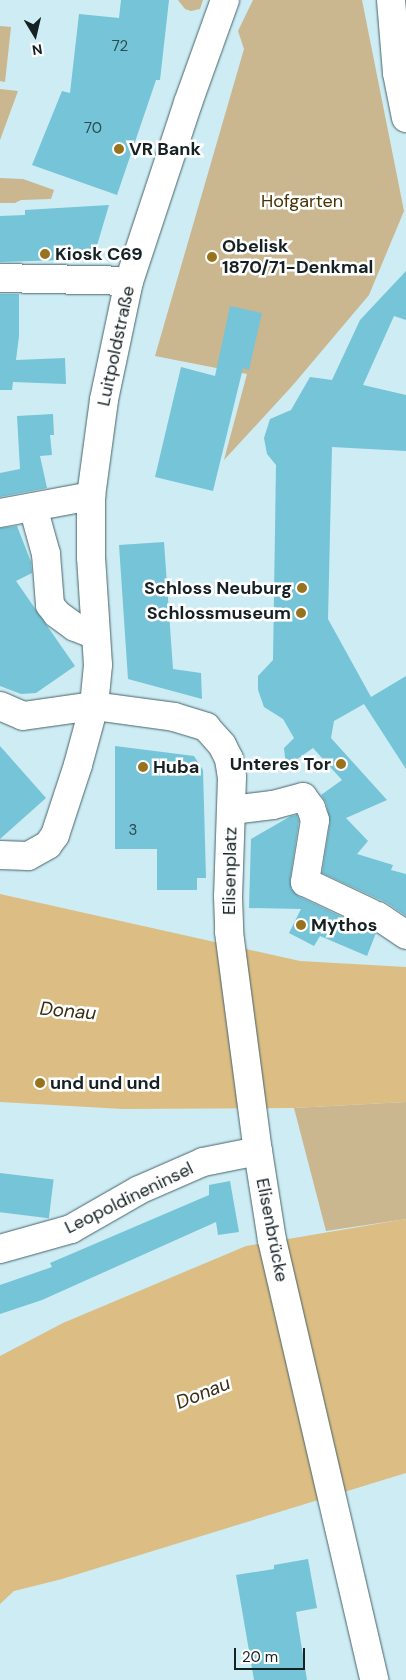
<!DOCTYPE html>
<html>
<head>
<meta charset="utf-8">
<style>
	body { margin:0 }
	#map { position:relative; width:406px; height:1680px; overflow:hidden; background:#cdecf4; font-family:"DM Sans",sans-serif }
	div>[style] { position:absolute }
	.green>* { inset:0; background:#cab68f }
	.water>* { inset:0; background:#dcbe84 }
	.building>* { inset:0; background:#75c4d7; transform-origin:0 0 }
	.roads { filter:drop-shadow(0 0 1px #476369) drop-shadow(0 0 1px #476369) }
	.minor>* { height:28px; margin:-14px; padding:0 14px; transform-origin:14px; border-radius:14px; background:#fff }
	.major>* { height:28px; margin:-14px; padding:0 14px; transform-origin:14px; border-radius:14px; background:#fff }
	.dots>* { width:14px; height:14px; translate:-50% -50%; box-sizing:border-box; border:2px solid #fff; border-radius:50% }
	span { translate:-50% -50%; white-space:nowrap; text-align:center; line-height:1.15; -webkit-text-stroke:5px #fff; paint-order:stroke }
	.number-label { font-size:15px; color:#2d4a50 }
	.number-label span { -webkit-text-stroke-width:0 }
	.poi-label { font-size:18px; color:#152123; font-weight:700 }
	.left { translate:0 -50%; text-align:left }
	.right { translate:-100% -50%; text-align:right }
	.park-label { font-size:18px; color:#493504 }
	.street-label { font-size:18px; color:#152123 }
	.water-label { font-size:19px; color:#392c12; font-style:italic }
	.north { position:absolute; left:10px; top:10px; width:50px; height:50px; -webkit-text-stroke:4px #fff; paint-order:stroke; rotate:171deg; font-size:14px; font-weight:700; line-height:20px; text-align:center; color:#152123 }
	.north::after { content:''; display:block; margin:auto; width:18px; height:22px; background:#152123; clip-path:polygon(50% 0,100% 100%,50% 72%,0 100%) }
	.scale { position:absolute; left:234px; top:1648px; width:71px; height:22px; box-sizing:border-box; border:2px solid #152123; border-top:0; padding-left:6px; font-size:15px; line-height:18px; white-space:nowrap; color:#152123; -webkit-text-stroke:4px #fff; paint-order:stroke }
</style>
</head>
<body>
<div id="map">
	<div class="green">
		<div style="clip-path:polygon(178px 0,203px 0,200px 9px,191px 11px,185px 9px)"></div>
		<div style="clip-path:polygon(253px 0,362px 0,404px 211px,369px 295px,293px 385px,224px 460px,247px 374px,155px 356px,244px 49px,238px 31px)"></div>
		<div style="clip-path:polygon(0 26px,11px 27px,5px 82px,0 81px)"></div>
		<div style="clip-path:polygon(0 89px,18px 91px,0 140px)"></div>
		<div style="clip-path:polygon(0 178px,23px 179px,54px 190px,51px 199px,21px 200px,15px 203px,0 203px)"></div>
		<div style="clip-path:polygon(406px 1102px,406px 1219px,326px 1231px,294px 1108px)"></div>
	</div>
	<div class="water">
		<div style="clip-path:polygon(0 894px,300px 961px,406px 967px,406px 1102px,294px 1108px,123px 1109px,0 1102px)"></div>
		<div style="clip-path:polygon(406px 1219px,406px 1473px,62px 1579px,14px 1591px,0 1604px,0 1356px,63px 1323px,246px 1246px)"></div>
	</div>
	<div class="building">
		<div style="clip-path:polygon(121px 0,169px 0,160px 80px,156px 80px,117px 195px,32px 165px,62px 91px,70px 93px,79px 14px,119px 18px)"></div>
		<div style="clip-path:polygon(109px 205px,93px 259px,0 262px,0 216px,25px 215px,25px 210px)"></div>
		<div style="clip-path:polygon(406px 271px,406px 320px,394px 316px,363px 385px,406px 395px,406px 451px,332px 447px,328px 619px,371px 697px,406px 676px,406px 769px,364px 704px,334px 721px,331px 738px,387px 800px,346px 818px,368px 841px,357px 854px,393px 865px,391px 870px,406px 874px,406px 916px,387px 903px,322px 873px,330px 822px,326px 803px,321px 795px,342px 780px,313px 748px,286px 767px,284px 748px,294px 738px,283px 719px,264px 707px,258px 690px,258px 676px,273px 660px,276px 465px,267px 454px,264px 438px,270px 419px,291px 410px,310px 377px,332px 380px,360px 320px)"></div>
		<div style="clip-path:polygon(0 294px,19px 294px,19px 336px,16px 360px,65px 358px,66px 384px,13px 382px,12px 390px,0 390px)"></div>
		<div style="clip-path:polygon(230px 306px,262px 313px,249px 370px,243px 368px,213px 491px,155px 477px,181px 367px,215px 376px)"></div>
		<div style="clip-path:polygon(53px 414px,54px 435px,50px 435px,52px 455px,40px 456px,47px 488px,0 497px,0 473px,20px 469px,17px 416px)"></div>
		<div style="clip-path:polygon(17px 526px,31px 562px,32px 573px,16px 581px,75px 666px,36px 693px,21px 694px,0 686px,0 528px)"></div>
		<div style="clip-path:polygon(164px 542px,173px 669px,201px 673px,202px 699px,128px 679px,119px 545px)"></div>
		<div style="clip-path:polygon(0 746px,46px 798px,0 839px)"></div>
		<div style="clip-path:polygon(115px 746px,194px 756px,203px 770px,206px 878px,197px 878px,197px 890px,157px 890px,157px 849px,115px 849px)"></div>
		<div style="clip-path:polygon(297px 815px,299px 821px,290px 880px,291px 889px,298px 896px,376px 933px,367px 956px,320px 936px,314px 946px,289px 933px,301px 909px,249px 908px,251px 839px,291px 816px)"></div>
		<div style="left:0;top:1173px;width:54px;height:39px;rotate:7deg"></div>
		<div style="clip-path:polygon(230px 1181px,239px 1232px,218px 1235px,216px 1222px,42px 1300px,0 1314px,0 1285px,52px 1267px,50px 1263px,209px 1195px,209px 1185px)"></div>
		<div style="clip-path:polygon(308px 1559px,317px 1608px,296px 1612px,307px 1680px,254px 1680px,236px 1575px,274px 1569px,274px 1565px)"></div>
	</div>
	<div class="roads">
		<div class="minor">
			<div style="left:391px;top:0;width:73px;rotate:85.3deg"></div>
			<div style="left:397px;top:73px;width:46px;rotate:78.7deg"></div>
			<div style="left:0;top:278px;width:129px;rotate:1.3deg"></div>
			<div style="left:33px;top:507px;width:49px;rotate:74.5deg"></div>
			<div style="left:46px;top:554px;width:51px;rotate:85.5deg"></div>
			<div style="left:50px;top:605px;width:11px;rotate:52deg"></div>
			<div style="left:57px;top:614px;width:22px;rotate:36deg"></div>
			<div style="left:75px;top:627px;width:22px;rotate:21deg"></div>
			<div style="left:0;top:513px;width:93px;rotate:-10.6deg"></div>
			<div style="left:0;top:706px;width:25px;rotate:23deg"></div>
			<div style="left:23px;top:716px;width:72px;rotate:-8deg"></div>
			<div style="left:94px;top:706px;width:61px;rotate:105.2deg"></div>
			<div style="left:78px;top:765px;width:74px;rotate:108.2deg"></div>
			<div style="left:55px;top:835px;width:12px;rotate:125deg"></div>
			<div style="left:48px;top:845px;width:23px;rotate:151deg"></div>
			<div style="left:28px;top:856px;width:28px;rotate:-178deg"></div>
			<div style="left:232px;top:810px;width:41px;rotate:-7deg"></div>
			<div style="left:273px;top:805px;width:31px;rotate:-15deg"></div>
			<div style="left:303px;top:797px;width:14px;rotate:54deg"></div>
			<div style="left:311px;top:808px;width:13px;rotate:72deg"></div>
			<div style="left:315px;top:820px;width:63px;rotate:99.2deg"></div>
			<div style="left:305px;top:882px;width:73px;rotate:25.2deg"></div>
			<div style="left:378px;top:916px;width:34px;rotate:34deg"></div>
			<div style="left:0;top:1249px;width:74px;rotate:-15.7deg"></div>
			<div style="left:71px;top:1229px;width:78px;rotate:-29.8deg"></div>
			<div style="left:139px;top:1190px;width:70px;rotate:-23.6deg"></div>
			<div style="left:203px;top:1162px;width:56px;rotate:-11.3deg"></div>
		</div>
		<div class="major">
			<div style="left:225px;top:0;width:109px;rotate:109.8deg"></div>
			<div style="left:188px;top:103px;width:188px;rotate:108.3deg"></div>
			<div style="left:129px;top:281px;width:122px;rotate:101.9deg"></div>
			<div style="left:104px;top:400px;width:97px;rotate:97.7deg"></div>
			<div style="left:91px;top:496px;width:61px;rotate:90deg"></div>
			<div style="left:91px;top:557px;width:108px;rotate:86.3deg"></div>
			<div style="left:98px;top:665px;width:41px;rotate:95.6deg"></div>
			<div style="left:94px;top:706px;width:81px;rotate:7.8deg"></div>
			<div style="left:174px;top:717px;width:34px;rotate:17deg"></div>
			<div style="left:206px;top:727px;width:24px;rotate:48deg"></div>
			<div style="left:222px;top:745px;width:16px;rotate:63deg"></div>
			<div style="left:229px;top:759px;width:18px;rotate:81deg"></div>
			<div style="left:232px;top:777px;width:119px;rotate:91.9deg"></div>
			<div style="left:228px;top:896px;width:36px;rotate:88deg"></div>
			<div style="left:229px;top:932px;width:221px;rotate:82.5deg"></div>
			<div style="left:258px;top:1151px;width:90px;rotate:81.1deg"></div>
			<div style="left:272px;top:1240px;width:452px;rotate:76.9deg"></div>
		</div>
	</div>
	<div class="dots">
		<div style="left:119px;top:149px;background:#98731e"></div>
		<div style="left:45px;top:254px;background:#98731e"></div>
		<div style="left:212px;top:257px;background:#98731e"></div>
		<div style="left:302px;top:588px;background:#98731e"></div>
		<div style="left:301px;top:613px;background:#98731e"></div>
		<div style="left:341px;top:764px;background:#98731e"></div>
		<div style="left:143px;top:767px;background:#98731e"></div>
		<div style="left:301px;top:925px;background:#98731e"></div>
		<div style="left:40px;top:1083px;background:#98731e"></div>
	</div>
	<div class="number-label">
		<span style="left:120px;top:47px">72</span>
		<span style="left:93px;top:129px">70</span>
		<span style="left:133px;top:831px">3</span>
	</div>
	<div class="poi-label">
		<span class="left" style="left:129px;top:149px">VR Bank</span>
		<span class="left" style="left:222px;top:257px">Obelisk<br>1870/71-Denkmal</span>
		<span class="left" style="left:55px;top:254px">Kiosk C69</span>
		<span class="right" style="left:292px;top:588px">Schloss Neuburg</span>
		<span class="right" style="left:291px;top:613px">Schlossmuseum</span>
		<span class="right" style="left:331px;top:764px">Unteres Tor</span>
		<span class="left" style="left:153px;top:767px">Huba</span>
		<span class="left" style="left:311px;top:925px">Mythos</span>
		<span class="left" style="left:50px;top:1083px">und und und</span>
	</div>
	<div class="park-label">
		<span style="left:302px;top:201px">Hofgarten</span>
	</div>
	<div class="street-label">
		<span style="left:116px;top:346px;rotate:-78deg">Luitpoldstraße</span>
		<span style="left:230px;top:871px;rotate:-89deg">Elisenplatz</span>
		<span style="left:129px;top:1198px;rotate:-26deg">Leopoldineninsel</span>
		<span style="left:272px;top:1230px;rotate:79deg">Elisenbrücke</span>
	</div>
	<div class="water-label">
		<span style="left:68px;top:1011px;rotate:5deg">Donau</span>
		<span style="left:203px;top:1393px;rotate:-22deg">Donau</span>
	</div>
	<div class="north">N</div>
	<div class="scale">20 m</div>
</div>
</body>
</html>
